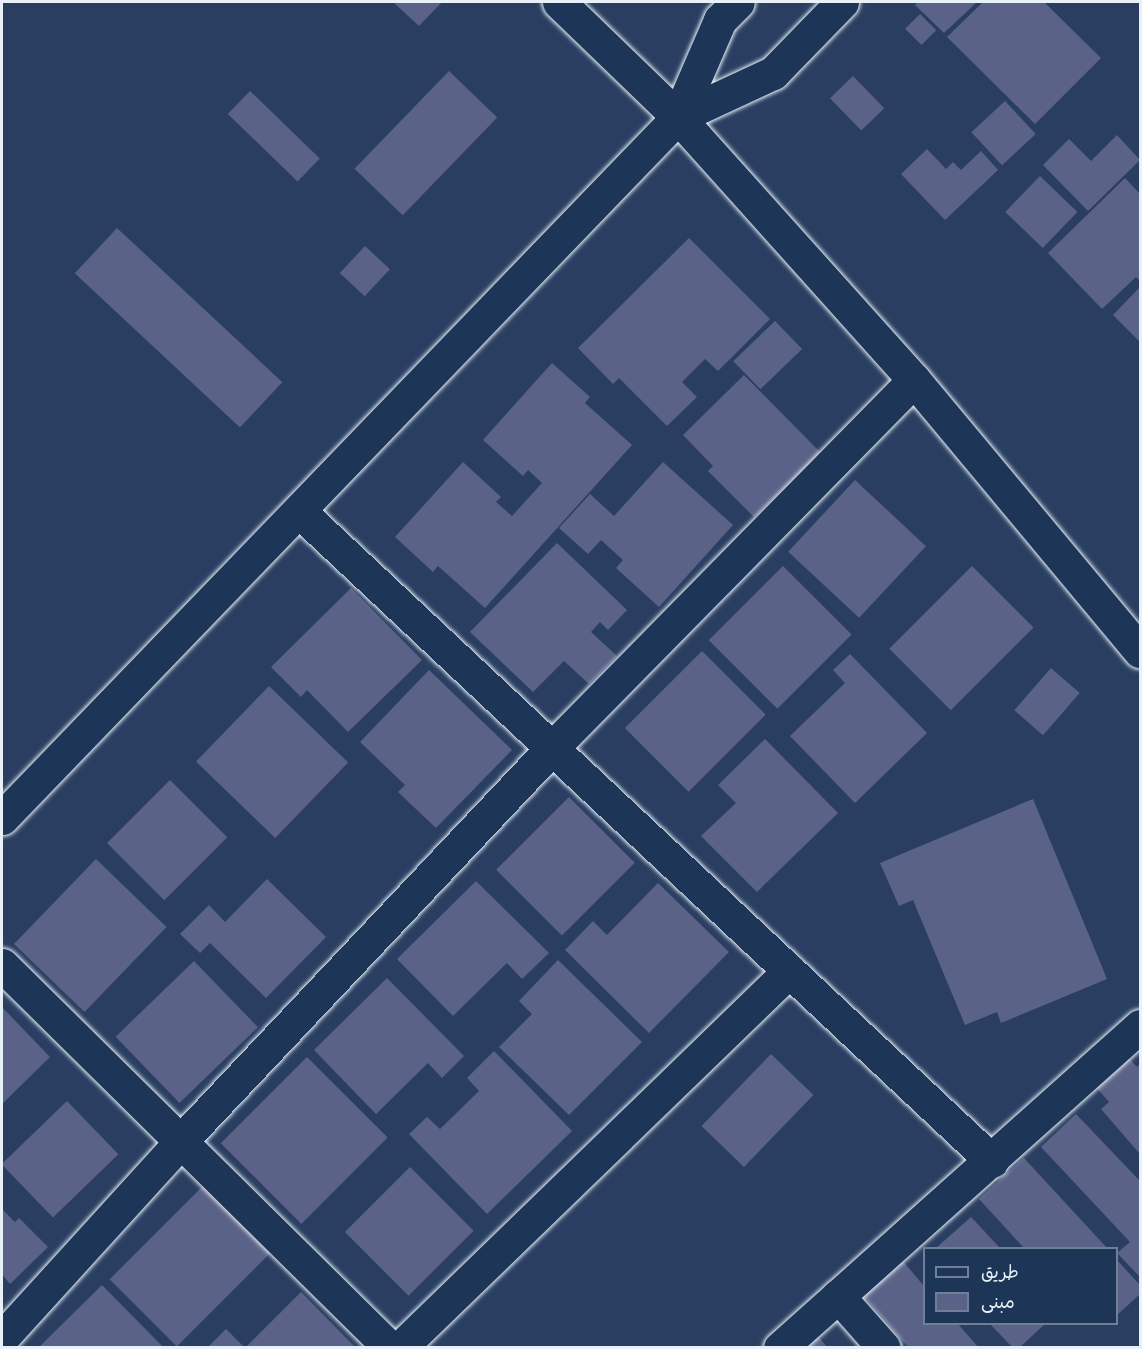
<!DOCTYPE html>
<html>
<head>
<meta charset="utf-8">
<style>
	body { margin:0 }
	#map { position:relative; width:1142px; height:1349px; overflow:hidden; background:#293e61; font-family:"Playpen Sans","Playpen Sans Arabic",sans-serif }
	div>[style] { position:absolute }
	.building>* { inset:0; background:#5b6288; transform-origin:0 0 }
	.roads { filter:drop-shadow(0 0 2px #e8f1f8) drop-shadow(0 0 2px #e8f1f8) }
	.street>* { height:33px; margin:-16.5px; padding:0 16.5px; transform-origin:16.5px; border-radius:16.5px; background:#1d3557 }
	.secondary>* { height:33px; margin:-16.5px; padding:0 16.5px; transform-origin:16.5px; border-radius:16.5px; background:#1d3557 }
	span { translate:-50% -50%; white-space:nowrap; text-align:center; line-height:1.15; -webkit-text-stroke:4.5px #1d3557; paint-order:stroke }
	.frame { position:absolute; inset:0; border:3px solid #e8f1f8; pointer-events:none }
	.legend { position:absolute; left:923px; top:1247px; width:195px; height:78px; box-sizing:border-box; background:#1d3557; border:2px solid #6e8097; margin:0; padding:8px 10px; list-style:none; font-size:18px; color:#e8f1f8 }
	.legend li { display:flex; align-items:center; gap:12px; height:30px }
	.legend b { width:30px; border:2px solid #6e8097 }
</style>
</head>
<body>
<div id="map">
	<div class="building">
		<div style="clip-path:polygon(393px 2px,442px 2px,419px 26px)"></div>
		<div style="clip-path:polygon(918px 2px,977px 2px,944px 33px,915px 5px)"></div>
		<div style="clip-path:polygon(983px 2px,1044px 2px,1101px 58px,1035px 124px,947px 37px)"></div>
		<div style="left:920px;top:14px;width:23px;height:21px;rotate:45deg"></div>
		<div style="left:449px;top:71px;width:67px;height:136px;rotate:44deg"></div>
		<div style="left:853px;top:76px;width:45px;height:32px;rotate:46deg"></div>
		<div style="left:250px;top:91px;width:97px;height:32px;rotate:44deg"></div>
		<div style="left:1005px;top:101px;width:45px;height:46px;rotate:47deg"></div>
		<div style="clip-path:polygon(1117px 135px,1140px 160px,1088px 211px,1043px 165px,1069px 139px,1091px 161px)"></div>
		<div style="clip-path:polygon(927px 149px,946px 169px,953px 162px,961px 170px,981px 151px,998px 170px,945px 220px,901px 174px)"></div>
		<div style="left:1040px;top:176px;width:52px;height:50px;rotate:44deg"></div>
		<div style="clip-path:polygon(1125px 178px,1140px 194px,1140px 281px,1136px 277px,1102px 309px,1048px 253px)"></div>
		<div style="left:117px;top:228px;width:226px;height:62px;rotate:43deg"></div>
		<div style="clip-path:polygon(689px 238px,770px 319px,718px 371px,705px 359px,682px 382px,697px 397px,667px 426px,619px 378px,613px 384px,578px 348px)"></div>
		<div style="left:365px;top:246px;width:34px;height:37px;rotate:43deg"></div>
		<div style="clip-path:polygon(1140px 287px,1140px 342px,1113px 315px)"></div>
		<div style="left:775px;top:321px;width:39px;height:58px;rotate:46deg"></div>
		<div style="clip-path:polygon(552px 363px,590px 397px,585px 403px,632px 445px,485px 608px,438px 566px,433px 572px,395px 537px,463px 462px,501px 497px,496px 502px,512px 516px,542px 483px,528px 470px,523px 476px,483px 440px)"></div>
		<div style="clip-path:polygon(744px 375px,821px 453px,754px 517px,708px 471px,713px 466px,683px 435px)"></div>
		<div style="clip-path:polygon(663px 462px,733px 525px,659px 607px,616px 568px,623px 560px,601px 540px,588px 554px,559px 528px,590px 494px,614px 516px)"></div>
		<div style="left:855px;top:480px;width:97px;height:98px;rotate:43deg"></div>
		<div style="clip-path:polygon(557px 543px,627px 610px,608px 630px,600px 622px,591px 632px,617px 656px,589px 684px,564px 661px,533px 692px,470px 632px)"></div>
		<div style="left:783px;top:566px;width:97px;height:105px;rotate:45deg"></div>
		<div style="left:972px;top:566px;width:87px;height:117px;rotate:45deg"></div>
		<div style="clip-path:polygon(351px 588px,422px 660px,348px 732px,307px 690px,301px 697px,271px 667px)"></div>
		<div style="left:702px;top:651px;width:90px;height:109px;rotate:45deg"></div>
		<div style="clip-path:polygon(850px 654px,927px 733px,855px 803px,790px 736px,845px 683px,833px 670px)"></div>
		<div style="left:1051px;top:668px;width:38px;height:56px;rotate:41deg"></div>
		<div style="clip-path:polygon(429px 670px,512px 750px,436px 828px,398px 792px,405px 785px,360px 742px)"></div>
		<div style="left:269px;top:686px;width:110px;height:105px;rotate:44deg"></div>
		<div style="clip-path:polygon(765px 739px,838px 813px,757px 892px,701px 836px,736px 803px,718px 785px)"></div>
		<div style="left:170px;top:780px;width:81px;height:89px;rotate:45deg"></div>
		<div style="left:569px;top:797px;width:93px;height:103px;rotate:45deg"></div>
		<div style="clip-path:polygon(1033px 799px,1107px 979px,1001px 1023px,997px 1012px,965px 1025px,913px 900px,899px 906px,880px 863px)"></div>
		<div style="left:96px;top:859px;width:98px;height:118px;rotate:44deg"></div>
		<div style="clip-path:polygon(267px 879px,326px 937px,266px 998px,210px 943px,200px 953px,180px 934px,209px 905px,225px 922px)"></div>
		<div style="clip-path:polygon(476px 881px,549px 953px,522px 979px,507px 963px,453px 1016px,397px 959px)"></div>
		<div style="clip-path:polygon(658px 883px,729px 952px,649px 1033px,565px 950px,593px 921px,607px 935px)"></div>
		<div style="clip-path:polygon(558px 960px,642px 1042px,569px 1115px,499px 1047px,532px 1014px,519px 1001px)"></div>
		<div style="left:194px;top:961px;width:92px;height:109px;rotate:46deg"></div>
		<div style="clip-path:polygon(387px 978px,464px 1056px,442px 1078px,428px 1063px,376px 1114px,314px 1050px)"></div>
		<div style="clip-path:polygon(2px 1007px,50px 1057px,2px 1104px)"></div>
		<div style="clip-path:polygon(494px 1051px,572px 1131px,487px 1214px,409px 1134px,427px 1117px,440px 1129px,479px 1091px,467px 1078px)"></div>
		<div style="left:771px;top:1054px;width:59px;height:100px;rotate:44deg"></div>
		<div style="left:307px;top:1057px;width:114px;height:122px;rotate:45deg"></div>
		<div style="clip-path:polygon(1128px 1057px,1137px 1067px,1140px 1064px,1140px 1154px,1101px 1109px,1109px 1102px,1095px 1086px)"></div>
		<div style="left:67px;top:1101px;width:74px;height:91px;rotate:46deg"></div>
		<div style="clip-path:polygon(1076px 1114px,1140px 1181px,1140px 1277px,1117px 1253px,1130px 1242px,1041px 1147px)"></div>
		<div style="clip-path:polygon(1024px 1158px,1107px 1248px,1024px 1248px,979px 1199px)"></div>
		<div style="left:410px;top:1167px;width:90px;height:92px;rotate:45deg"></div>
		<div style="left:203px;top:1186px;width:95px;height:132px;rotate:45deg"></div>
		<div style="clip-path:polygon(2px 1209px,15px 1222px,19px 1218px,48px 1247px,10px 1284px,2px 1274px)"></div>
		<div style="clip-path:polygon(971px 1217px,1000px 1248px,936px 1248px)"></div>
		<div style="clip-path:polygon(1116px 1259px,1140px 1285px,1140px 1294px,1116px 1316px)"></div>
		<div style="clip-path:polygon(902px 1260px,924px 1286px,924px 1324px,958px 1324px,979px 1348px,909px 1348px,863px 1295px)"></div>
		<div style="clip-path:polygon(102px 1285px,164px 1348px,38px 1348px)"></div>
		<div style="clip-path:polygon(301px 1292px,356px 1348px,245px 1348px)"></div>
		<div style="clip-path:polygon(990px 1324px,1045px 1324px,1019px 1348px,1013px 1348px)"></div>
		<div style="clip-path:polygon(226px 1329px,245px 1348px,207px 1348px)"></div>
		<div style="clip-path:polygon(814px 1332px,828px 1348px,796px 1348px)"></div>
	</div>
	<div class="roads">
		<div class="street">
			<div style="left:559px;top:2px;width:165px;rotate:44deg"></div>
			<div style="left:678px;top:117px;width:353px;rotate:48.1deg"></div>
			<div style="left:914px;top:380px;width:353px;rotate:50.2deg"></div>
			<div style="left:299px;top:511px;width:950px;rotate:43.17deg"></div>
			<div style="left:2px;top:965px;width:545px;rotate:44.63deg"></div>
			<div style="left:838px;top:1296px;width:69px;rotate:48.5deg"></div>
			<div style="left:2px;top:1338px;width:266px;rotate:-47.7deg"></div>
			<div style="left:181px;top:1141px;width:540px;rotate:-46.65deg"></div>
			<div style="left:552px;top:748px;width:516px;rotate:-45.47deg"></div>
			<div style="left:400px;top:1348px;width:542px;rotate:-44.1deg"></div>
			<div style="left:780px;top:1348px;width:483px;rotate:-41.8deg"></div>
		</div>
		<div class="secondary">
			<div style="left:678px;top:117px;width:105px;rotate:-24.9deg"></div>
			<div style="left:773px;top:73px;width:99px;rotate:-45.8deg"></div>
			<div style="left:2px;top:818px;width:974px;rotate:-46.04deg"></div>
			<div style="left:678px;top:117px;width:106px;rotate:-66.6deg"></div>
			<div style="left:720px;top:20px;width:25px;rotate:-45deg"></div>
		</div>
	</div>
	<div class="frame"></div>
	<ul class="legend">
	<li><b style="height:8px;background:#1d3557"></b>طريق</li>
	<li><b style="height:16px;background:#5b6288"></b>مبنى</li>
	</ul>
</div>
</body>
</html>
